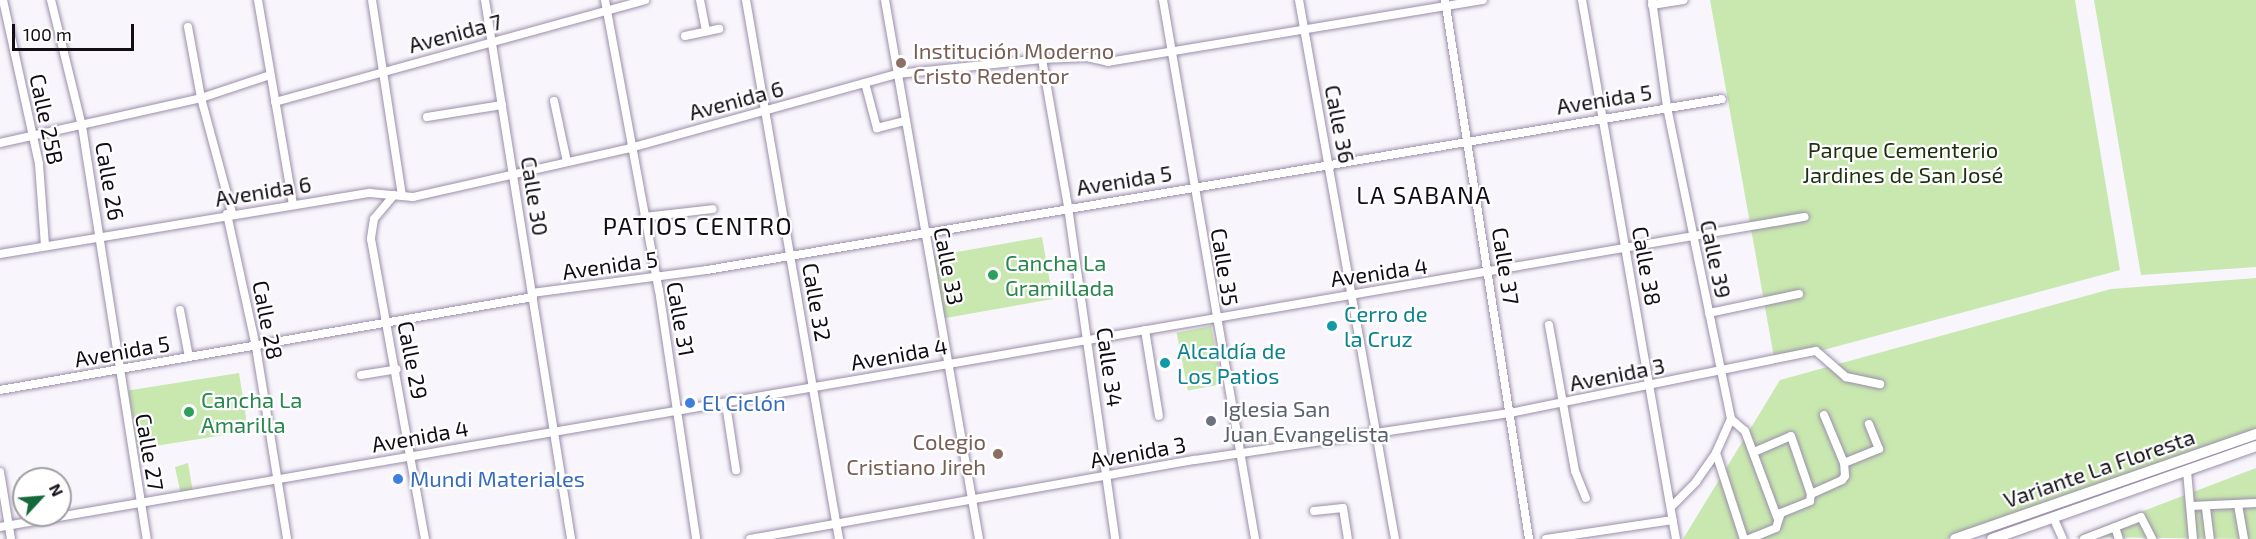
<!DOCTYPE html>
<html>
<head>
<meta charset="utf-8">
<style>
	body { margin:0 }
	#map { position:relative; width:2256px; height:539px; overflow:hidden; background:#f8f6fc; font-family:"Exo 2",sans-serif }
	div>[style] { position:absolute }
	.green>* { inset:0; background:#c8e8af; transform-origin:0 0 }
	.roads { filter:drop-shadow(0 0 2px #9c8eaa) drop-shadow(0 0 2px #9c8eaa) }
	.street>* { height:8px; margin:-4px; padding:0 4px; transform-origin:4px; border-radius:4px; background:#fff }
	.secondary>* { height:10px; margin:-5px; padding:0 5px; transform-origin:5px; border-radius:5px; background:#fff }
	.dots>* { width:16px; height:16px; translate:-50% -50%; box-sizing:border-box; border:3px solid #fff; border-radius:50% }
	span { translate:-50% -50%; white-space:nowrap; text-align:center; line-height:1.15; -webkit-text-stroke:4.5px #fff; paint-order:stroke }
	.street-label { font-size:22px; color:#110c16 }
	.education-label { font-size:22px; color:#785e54 }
	.left { translate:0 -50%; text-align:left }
	.right { translate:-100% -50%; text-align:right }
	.park-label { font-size:22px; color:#1f300e }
	.leisure-label { font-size:22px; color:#27864d }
	.culture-label { font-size:22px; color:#0d838f }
	.shop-label { font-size:22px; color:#366cbe }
	.worship-label { font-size:22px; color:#5b616d }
	.neighbourhood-label { font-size:24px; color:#110c16; letter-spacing:1.5px }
	.north { position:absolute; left:12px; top:467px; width:60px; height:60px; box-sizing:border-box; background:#fff; border:2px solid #a09ea2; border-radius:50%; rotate:64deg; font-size:16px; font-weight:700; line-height:24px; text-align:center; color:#110c16 }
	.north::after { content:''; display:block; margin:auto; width:21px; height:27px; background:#156a3b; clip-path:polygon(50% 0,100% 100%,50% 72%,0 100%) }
	.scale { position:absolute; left:12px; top:24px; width:122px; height:27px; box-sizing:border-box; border:3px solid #110c16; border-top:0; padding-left:8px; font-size:18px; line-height:21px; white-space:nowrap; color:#110c16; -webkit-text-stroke:4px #fff; paint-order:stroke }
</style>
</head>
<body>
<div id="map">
	<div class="green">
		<div style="clip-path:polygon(1710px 0,2075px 0,2120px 270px,1775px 363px)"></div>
		<div style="clip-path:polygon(2094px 0,2256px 0,2256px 267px,2141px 275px)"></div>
		<div style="left:1042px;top:237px;width:63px;height:112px;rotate:80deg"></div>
		<div style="clip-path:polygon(2256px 278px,2256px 430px,1947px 539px,1683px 539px,1780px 380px,2111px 289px)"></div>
		<div style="left:1211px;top:326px;width:59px;height:35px;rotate:79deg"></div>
		<div style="left:239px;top:373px;width:59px;height:112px;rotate:81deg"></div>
		<div style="clip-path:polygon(188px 463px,193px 492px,181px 495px,175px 467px)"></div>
		<div style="clip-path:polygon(2256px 468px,2256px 539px,2075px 537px)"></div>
	</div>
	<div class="roads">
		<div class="street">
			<div style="left:3px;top:0;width:168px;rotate:77.6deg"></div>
			<div style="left:39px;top:164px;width:82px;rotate:85.8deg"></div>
			<div style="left:51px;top:0;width:130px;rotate:76.2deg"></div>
			<div style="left:82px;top:126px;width:418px;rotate:81.1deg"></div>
			<div style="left:258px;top:0;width:207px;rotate:80.3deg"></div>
			<div style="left:372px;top:0;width:198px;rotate:81.3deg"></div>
			<div style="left:485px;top:0;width:546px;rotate:80.93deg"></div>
			<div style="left:605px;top:0;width:295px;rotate:79.5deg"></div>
			<div style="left:659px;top:290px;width:252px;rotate:81.5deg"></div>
			<div style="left:700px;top:0;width:32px;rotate:79deg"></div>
			<div style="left:746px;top:0;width:547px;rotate:80.21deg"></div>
			<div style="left:885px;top:0;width:547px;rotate:80.11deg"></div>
			<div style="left:1163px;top:0;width:547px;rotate:80.31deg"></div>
			<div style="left:1299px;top:0;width:547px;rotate:79.9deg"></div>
			<div style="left:1445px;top:0;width:546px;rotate:81.14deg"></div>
			<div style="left:1582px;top:0;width:547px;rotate:80.11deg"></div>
			<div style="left:1652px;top:0;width:108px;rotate:82deg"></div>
			<div style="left:1667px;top:107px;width:318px;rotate:78.4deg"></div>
			<div style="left:1731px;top:419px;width:37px;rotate:114deg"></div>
			<div style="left:1716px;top:453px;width:35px;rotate:125deg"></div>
			<div style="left:1696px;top:482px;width:35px;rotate:135deg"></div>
			<div style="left:1652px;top:5px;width:32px;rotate:-9deg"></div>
			<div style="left:188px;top:27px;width:72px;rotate:79.6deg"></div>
			<div style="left:201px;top:98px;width:119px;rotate:74.9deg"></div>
			<div style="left:685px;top:36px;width:35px;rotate:-12deg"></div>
			<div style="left:1042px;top:59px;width:150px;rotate:80deg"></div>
			<div style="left:1068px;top:207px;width:335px;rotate:81.9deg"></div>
			<div style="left:865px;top:83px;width:47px;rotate:75.1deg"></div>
			<div style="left:877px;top:128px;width:29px;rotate:-14deg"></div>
			<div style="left:554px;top:101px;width:62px;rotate:78deg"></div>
			<div style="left:275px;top:102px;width:384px;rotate:-15.4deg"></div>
			<div style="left:427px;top:117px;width:76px;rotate:-9.1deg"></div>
			<div style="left:0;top:143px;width:206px;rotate:-12.6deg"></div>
			<div style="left:201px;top:98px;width:73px;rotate:-18.4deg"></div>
			<div style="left:394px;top:195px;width:31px;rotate:130deg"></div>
			<div style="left:374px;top:219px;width:20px;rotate:99deg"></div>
			<div style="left:371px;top:239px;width:305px;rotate:79.8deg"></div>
			<div style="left:227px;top:214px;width:136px;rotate:77.7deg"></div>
			<div style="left:256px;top:347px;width:194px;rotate:80.8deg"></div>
			<div style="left:644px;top:217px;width:69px;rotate:-6.6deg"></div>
			<div style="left:0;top:254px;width:375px;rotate:-9.4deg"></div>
			<div style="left:370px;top:193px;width:43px;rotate:5.3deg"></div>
			<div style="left:413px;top:197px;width:222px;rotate:-12.7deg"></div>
			<div style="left:630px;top:148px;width:277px;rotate:-15.5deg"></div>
			<div style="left:897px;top:74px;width:146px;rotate:-5.9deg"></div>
			<div style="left:1042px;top:59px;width:45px;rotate:-2.5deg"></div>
			<div style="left:1087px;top:57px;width:22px;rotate:13deg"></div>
			<div style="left:1108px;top:62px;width:380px;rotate:-9.4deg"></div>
			<div style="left:532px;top:293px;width:177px;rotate:-7.5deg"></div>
			<div style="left:707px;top:270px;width:1029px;rotate:-9.56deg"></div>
			<div style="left:180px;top:310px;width:48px;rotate:79.2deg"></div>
			<div style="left:1709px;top:313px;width:92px;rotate:-11.9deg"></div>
			<div style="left:1549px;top:325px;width:148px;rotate:79.9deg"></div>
			<div style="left:1575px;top:471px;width:29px;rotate:68deg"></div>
			<div style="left:1145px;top:330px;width:87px;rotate:80.8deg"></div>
			<div style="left:361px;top:375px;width:36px;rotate:-9deg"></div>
			<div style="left:0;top:390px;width:541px;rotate:-9.9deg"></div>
			<div style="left:726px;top:404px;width:67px;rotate:81.4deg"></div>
			<div style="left:1824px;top:415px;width:52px;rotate:67.4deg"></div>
			<div style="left:1731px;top:419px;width:18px;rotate:41deg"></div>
			<div style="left:1745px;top:431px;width:92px;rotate:69.6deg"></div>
			<div style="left:1754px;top:452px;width:40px;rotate:-23.4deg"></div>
			<div style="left:1791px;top:436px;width:61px;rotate:71deg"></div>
			<div style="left:1716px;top:453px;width:90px;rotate:72deg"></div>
			<div style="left:2187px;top:471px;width:68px;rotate:85deg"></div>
			<div style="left:0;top:472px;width:68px;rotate:80.7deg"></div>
			<div style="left:2238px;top:505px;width:35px;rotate:80deg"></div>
			<div style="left:2191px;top:506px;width:65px;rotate:-2.6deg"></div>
			<div style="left:2206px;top:508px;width:31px;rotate:83deg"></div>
			<div style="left:1314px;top:511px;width:29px;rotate:-6deg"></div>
			<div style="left:1343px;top:508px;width:31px;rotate:81deg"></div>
			<div style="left:2053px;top:517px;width:24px;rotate:66deg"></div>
			<div style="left:0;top:527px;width:1831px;rotate:-9.75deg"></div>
			<div style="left:2115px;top:527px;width:13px;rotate:72deg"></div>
			<div style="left:750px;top:539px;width:452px;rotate:-10.1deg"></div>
			<div style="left:1195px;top:460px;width:318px;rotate:-8.5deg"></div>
			<div style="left:1510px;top:413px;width:312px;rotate:-11.5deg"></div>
			<div style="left:1816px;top:351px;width:40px;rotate:41deg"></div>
			<div style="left:1846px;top:377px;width:35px;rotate:12deg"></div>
			<div style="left:1546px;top:539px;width:128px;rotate:-8.5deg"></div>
			<div style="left:1749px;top:539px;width:29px;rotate:-22deg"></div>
			<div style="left:1776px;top:528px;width:16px;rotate:-72deg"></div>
			<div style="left:1781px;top:513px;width:31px;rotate:-22deg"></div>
			<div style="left:1810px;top:501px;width:7px;rotate:-82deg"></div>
			<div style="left:1811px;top:494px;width:34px;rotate:-24deg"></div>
			<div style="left:1842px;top:480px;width:5px;rotate:-53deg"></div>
			<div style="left:1845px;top:476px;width:13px;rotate:-94deg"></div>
			<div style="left:1844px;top:463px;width:38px;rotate:-22deg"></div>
			<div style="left:1879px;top:449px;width:27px;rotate:-112deg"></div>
			<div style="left:2084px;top:539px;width:61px;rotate:-21.1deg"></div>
			<div style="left:2141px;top:517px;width:25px;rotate:63deg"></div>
		</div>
		<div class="secondary">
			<div style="left:1955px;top:539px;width:319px;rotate:-19.2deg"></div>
			<div style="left:1992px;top:539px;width:280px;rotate:-19.4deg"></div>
		</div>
	</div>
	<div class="dots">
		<div style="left:901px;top:63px;background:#8d6e63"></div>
		<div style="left:993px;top:275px;background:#2e9e5b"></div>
		<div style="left:1332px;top:326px;background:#0f9aa8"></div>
		<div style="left:1165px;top:363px;background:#0f9aa8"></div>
		<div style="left:690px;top:403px;background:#3f7fe0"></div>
		<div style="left:189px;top:412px;background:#2e9e5b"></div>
		<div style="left:1211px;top:421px;background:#6b7280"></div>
		<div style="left:998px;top:454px;background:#8d6e63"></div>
		<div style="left:398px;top:479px;background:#3f7fe0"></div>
	</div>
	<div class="street-label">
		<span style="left:455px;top:33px;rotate:-15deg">Avenida 7</span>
		<span style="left:1604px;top:99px;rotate:-9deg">Avenida 5</span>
		<span style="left:736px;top:100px;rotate:-15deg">Avenida 6</span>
		<span style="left:47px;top:119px;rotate:78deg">Calle 25B</span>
		<span style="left:1340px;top:124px;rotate:79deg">Calle 36</span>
		<span style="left:1124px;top:180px;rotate:-9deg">Avenida 5</span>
		<span style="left:110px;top:181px;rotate:80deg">Calle 26</span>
		<span style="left:263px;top:191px;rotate:-9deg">Avenida 6</span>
		<span style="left:535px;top:196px;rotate:81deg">Calle 30</span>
		<span style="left:1716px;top:259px;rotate:78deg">Calle 39</span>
		<span style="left:610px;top:265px;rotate:-8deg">Avenida 5</span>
		<span style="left:949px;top:266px;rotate:79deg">Calle 33</span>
		<span style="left:1506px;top:266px;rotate:81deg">Calle 37</span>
		<span style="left:1647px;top:266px;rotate:80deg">Calle 38</span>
		<span style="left:1225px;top:267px;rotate:81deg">Calle 35</span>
		<span style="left:1379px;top:272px;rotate:-8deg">Avenida 4</span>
		<span style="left:817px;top:302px;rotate:80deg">Calle 32</span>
		<span style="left:681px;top:319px;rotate:80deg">Calle 31</span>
		<span style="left:268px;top:320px;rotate:79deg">Calle 28</span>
		<span style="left:122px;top:351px;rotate:-10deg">Avenida 5</span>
		<span style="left:899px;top:354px;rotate:-10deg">Avenida 4</span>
		<span style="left:413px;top:360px;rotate:79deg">Calle 29</span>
		<span style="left:1110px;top:367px;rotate:82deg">Calle 34</span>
		<span style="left:1617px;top:374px;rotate:-11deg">Avenida 3</span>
		<span style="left:420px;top:436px;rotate:-10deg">Avenida 4</span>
		<span style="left:150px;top:452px;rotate:80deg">Calle 27</span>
		<span style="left:1138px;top:452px;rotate:-10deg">Avenida 3</span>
		<span style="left:2099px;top:468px;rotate:-19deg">Variante La Floresta</span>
	</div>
	<div class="education-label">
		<span class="left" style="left:913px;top:63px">Institución Moderno<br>Cristo Redentor</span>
		<span class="right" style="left:986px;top:454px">Colegio<br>Cristiano Jireh</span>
	</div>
	<div class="park-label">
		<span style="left:1903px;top:162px">Parque Cementerio<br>Jardines de San José</span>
	</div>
	<div class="leisure-label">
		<span class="left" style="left:1005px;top:275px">Cancha La<br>Gramillada</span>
		<span class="left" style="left:201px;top:412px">Cancha La<br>Amarilla</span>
	</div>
	<div class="culture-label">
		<span class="left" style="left:1344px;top:326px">Cerro de<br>la Cruz</span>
		<span class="left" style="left:1177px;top:363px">Alcaldía de<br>Los Patios</span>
	</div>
	<div class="shop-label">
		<span class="left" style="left:702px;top:403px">El Ciclón</span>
		<span class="left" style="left:410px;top:479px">Mundi Materiales</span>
	</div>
	<div class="worship-label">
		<span class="left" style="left:1223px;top:421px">Iglesia San<br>Juan Evangelista</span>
	</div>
	<div class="neighbourhood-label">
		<span style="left:1424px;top:195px">LA SABANA</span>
		<span style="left:698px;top:226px">PATIOS CENTRO</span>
	</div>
	<div class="north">N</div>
	<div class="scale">100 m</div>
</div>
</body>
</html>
